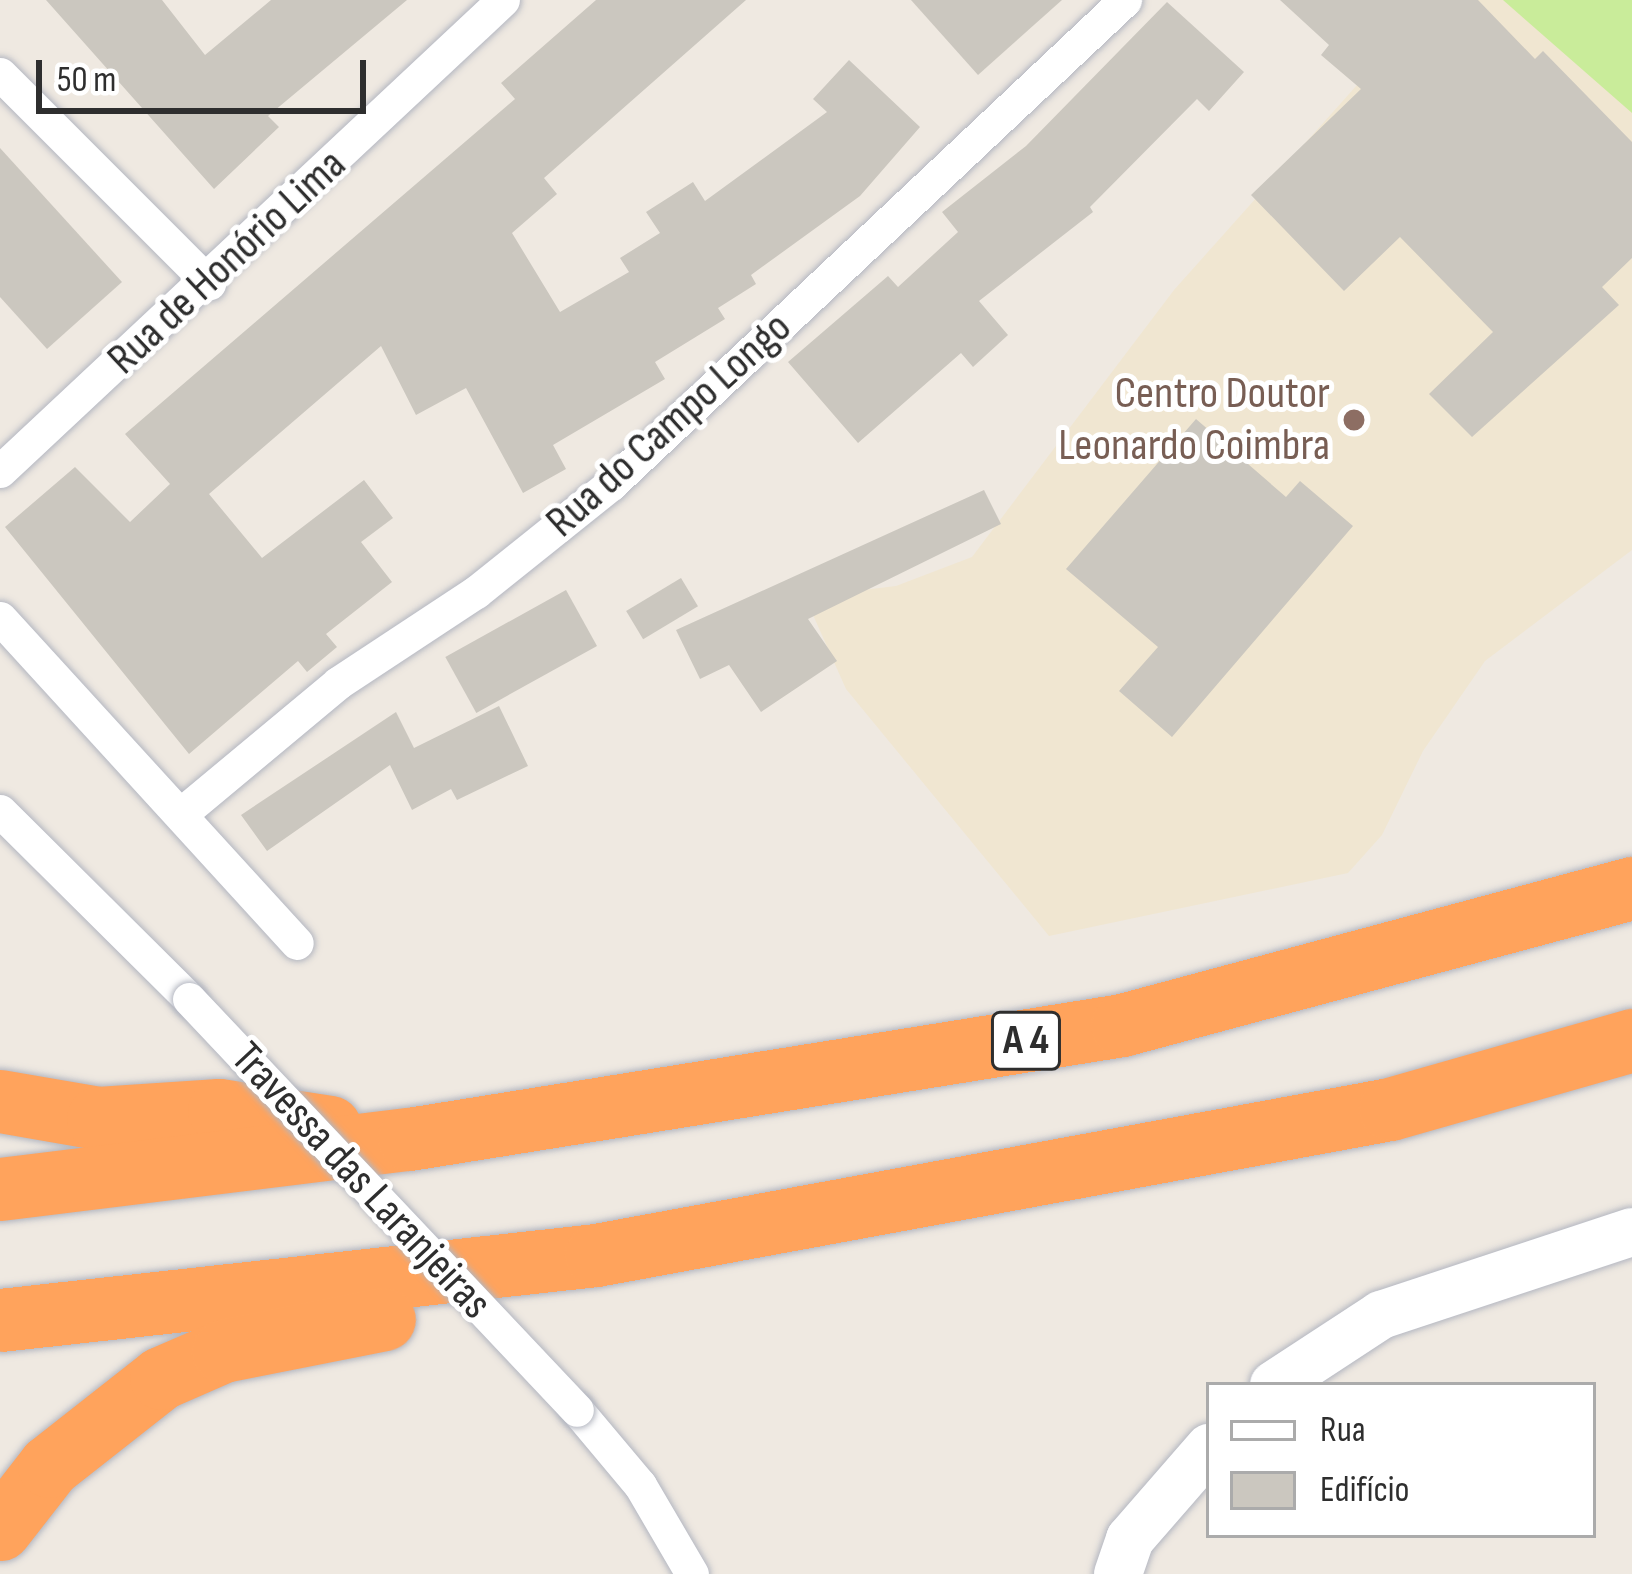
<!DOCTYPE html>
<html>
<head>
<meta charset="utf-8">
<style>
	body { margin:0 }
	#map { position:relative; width:1632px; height:1574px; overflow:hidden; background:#efe9e1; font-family:"Sofia Sans Condensed",sans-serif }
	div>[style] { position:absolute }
	.education>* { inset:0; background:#f0e6d1 }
	.pitch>* { inset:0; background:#c9ec9a }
	.building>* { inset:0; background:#cbc7bf; transform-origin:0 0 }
	.roads { filter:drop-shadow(0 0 3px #b4b7c1) drop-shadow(0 0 3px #b4b7c1) }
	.street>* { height:33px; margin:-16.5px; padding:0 16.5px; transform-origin:16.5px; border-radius:16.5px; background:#fff }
	.secondary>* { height:48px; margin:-24px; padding:0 24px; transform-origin:24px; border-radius:24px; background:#fff }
	.highway>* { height:63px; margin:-31.5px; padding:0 31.5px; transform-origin:31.5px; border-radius:31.5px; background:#ffa35c }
	.bridges { filter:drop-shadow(0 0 3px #b4b7c1) drop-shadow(0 0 3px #b4b7c1) }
	.street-bridge>* { height:33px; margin:-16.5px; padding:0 16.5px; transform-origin:16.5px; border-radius:16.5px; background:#fff }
	.dots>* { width:33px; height:33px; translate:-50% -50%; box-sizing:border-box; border:6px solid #fff; border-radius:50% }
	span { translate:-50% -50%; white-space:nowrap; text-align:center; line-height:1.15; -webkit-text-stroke:10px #fff; paint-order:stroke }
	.shield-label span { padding:3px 9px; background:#fff; border:3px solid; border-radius:9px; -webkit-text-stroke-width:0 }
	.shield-label { font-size:42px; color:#2e2e2e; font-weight:700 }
	.street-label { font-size:45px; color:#2e2e2e }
	.education-label { font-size:45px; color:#785e54 }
	.right { translate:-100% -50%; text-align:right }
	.legend { position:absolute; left:1206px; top:1382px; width:390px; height:156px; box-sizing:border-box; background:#fff; border:3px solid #ababab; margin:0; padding:15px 21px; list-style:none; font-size:36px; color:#2e2e2e }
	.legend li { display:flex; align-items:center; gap:24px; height:60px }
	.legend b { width:60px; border:3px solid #ababab }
	.scale { position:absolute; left:36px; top:60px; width:330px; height:54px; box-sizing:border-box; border:6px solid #2e2e2e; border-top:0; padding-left:15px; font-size:36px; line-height:42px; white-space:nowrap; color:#2e2e2e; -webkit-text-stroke:9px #fff; paint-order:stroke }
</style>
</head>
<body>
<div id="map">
	<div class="education">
		<div style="clip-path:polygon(1433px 0,1632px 0,1632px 550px,1485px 661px,1423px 751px,1382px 835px,1348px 873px,1049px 936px,846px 689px,805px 597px,896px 586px,972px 557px,1174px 290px)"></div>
	</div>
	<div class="pitch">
		<div style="clip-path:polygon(1504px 0,1632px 0,1632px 113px,1503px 0)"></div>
	</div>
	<div class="building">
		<div style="clip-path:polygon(46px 0,162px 0,205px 55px,271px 0,407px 0,268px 116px,279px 127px,214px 189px)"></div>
		<div style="clip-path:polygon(596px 0,746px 0,544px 178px,557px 194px,512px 233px,560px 312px,629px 272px,620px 258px,660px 233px,646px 212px,693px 182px,705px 201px,827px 112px,813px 99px,849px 60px,920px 127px,860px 196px,751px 275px,756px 284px,718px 308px,725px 319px,655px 362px,665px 379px,553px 445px,566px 469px,523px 493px,466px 388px,416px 415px,381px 346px,209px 494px,262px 558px,364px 480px,393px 518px,361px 542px,392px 582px,326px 634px,337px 647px,307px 672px,298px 661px,189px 754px,5px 527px,75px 467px,130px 522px,170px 484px,125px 434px,515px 99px,501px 83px)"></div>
		<div style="clip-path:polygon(911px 0,1062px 0,978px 75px)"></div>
		<div style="clip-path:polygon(1280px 0,1478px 0,1535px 59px,1543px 51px,1632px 142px,1632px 258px,1602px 287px,1619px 305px,1472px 437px,1429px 394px,1493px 332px,1400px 237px,1344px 291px,1251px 195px,1361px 89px,1321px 55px,1329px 45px)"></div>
		<div style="clip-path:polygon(1167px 2px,1244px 72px,1209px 111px,1197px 99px,1090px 207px,1093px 212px,979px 301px,1008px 335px,973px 367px,961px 353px,858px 443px,788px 362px,888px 276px,898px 287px,958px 232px,942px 212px,1026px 146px)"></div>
		<div style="clip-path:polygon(0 148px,122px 282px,47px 349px,0 297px)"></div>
		<div style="clip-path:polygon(1196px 419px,1286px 497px,1300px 481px,1353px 526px,1172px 737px,1119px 691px,1158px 647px,1066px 569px)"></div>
		<div style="clip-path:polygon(984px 490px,1001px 524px,808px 619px,837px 661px,761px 712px,729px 665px,700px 679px,676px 630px)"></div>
		<div style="left:681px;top:578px;width:33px;height:64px;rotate:59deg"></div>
		<div style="left:566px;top:590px;width:64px;height:138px;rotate:61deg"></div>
		<div style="clip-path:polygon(499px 706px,528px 766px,457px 800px,451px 789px,412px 810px,390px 765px,267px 851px,241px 815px,396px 712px,414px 748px)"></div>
	</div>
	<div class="roads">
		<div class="street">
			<div style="left:0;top:74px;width:296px;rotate:45deg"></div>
			<div style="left:0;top:471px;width:689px;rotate:-43.12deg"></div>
			<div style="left:0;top:618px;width:440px;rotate:47.6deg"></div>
			<div style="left:0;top:811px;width:267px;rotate:44.8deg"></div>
			<div style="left:182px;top:813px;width:203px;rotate:-39.8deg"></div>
			<div style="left:338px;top:683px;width:165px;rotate:-33.4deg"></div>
			<div style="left:476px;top:592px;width:173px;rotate:-38.7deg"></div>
			<div style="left:611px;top:484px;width:706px;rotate:-43.28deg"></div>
			<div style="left:577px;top:1410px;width:98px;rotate:50deg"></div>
			<div style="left:640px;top:1485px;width:103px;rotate:59.7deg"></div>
		</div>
		<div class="secondary">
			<div style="left:1274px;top:1385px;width:128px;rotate:-33.2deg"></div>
			<div style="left:1381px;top:1315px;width:264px;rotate:-18.3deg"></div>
			<div style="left:1118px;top:1574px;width:37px;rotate:-71deg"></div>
			<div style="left:1130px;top:1539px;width:121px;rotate:-49deg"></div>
		</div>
		<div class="highway">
			<div style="left:0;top:1101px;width:99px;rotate:9.8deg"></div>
			<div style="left:98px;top:1118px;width:121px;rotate:-3.8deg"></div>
			<div style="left:219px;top:1110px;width:112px;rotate:8.7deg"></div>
			<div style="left:0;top:1189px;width:412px;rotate:-7deg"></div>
			<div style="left:409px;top:1139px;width:722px;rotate:-9.08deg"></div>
			<div style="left:1122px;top:1025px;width:528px;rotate:-15.04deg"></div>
			<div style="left:0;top:1320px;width:600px;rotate:-6.22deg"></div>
			<div style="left:596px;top:1255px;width:807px;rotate:-10.42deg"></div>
			<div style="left:1390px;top:1109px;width:252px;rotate:-15.9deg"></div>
			<div style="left:0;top:1529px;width:80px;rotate:-52.1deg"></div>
			<div style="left:49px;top:1466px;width:142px;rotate:-38.2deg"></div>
			<div style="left:161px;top:1378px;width:68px;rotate:-23.5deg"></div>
			<div style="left:223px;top:1351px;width:164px;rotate:-11.2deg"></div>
		</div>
	</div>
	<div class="bridges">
		<div class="street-bridge">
			<div style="left:189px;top:999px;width:565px;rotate:46.65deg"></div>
		</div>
	</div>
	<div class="dots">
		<div style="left:1354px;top:420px;background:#8d6e63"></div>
	</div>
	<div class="shield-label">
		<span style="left:1026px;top:1041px">A 4</span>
	</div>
	<div class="street-label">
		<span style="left:227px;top:262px;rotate:-43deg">Rua de Honório Lima</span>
		<span style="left:669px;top:425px;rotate:-42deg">Rua do Campo Longo</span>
		<span style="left:361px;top:1181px;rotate:47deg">Travessa das Laranjeiras</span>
	</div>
	<div class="education-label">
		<span class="right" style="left:1330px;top:420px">Centro Doutor<br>Leonardo Coimbra</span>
	</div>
	<ul class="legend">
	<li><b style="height:15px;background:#fff"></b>Rua</li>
	<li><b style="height:33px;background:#cbc7bf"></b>Edifício</li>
	</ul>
	<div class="scale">50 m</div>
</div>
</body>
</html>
